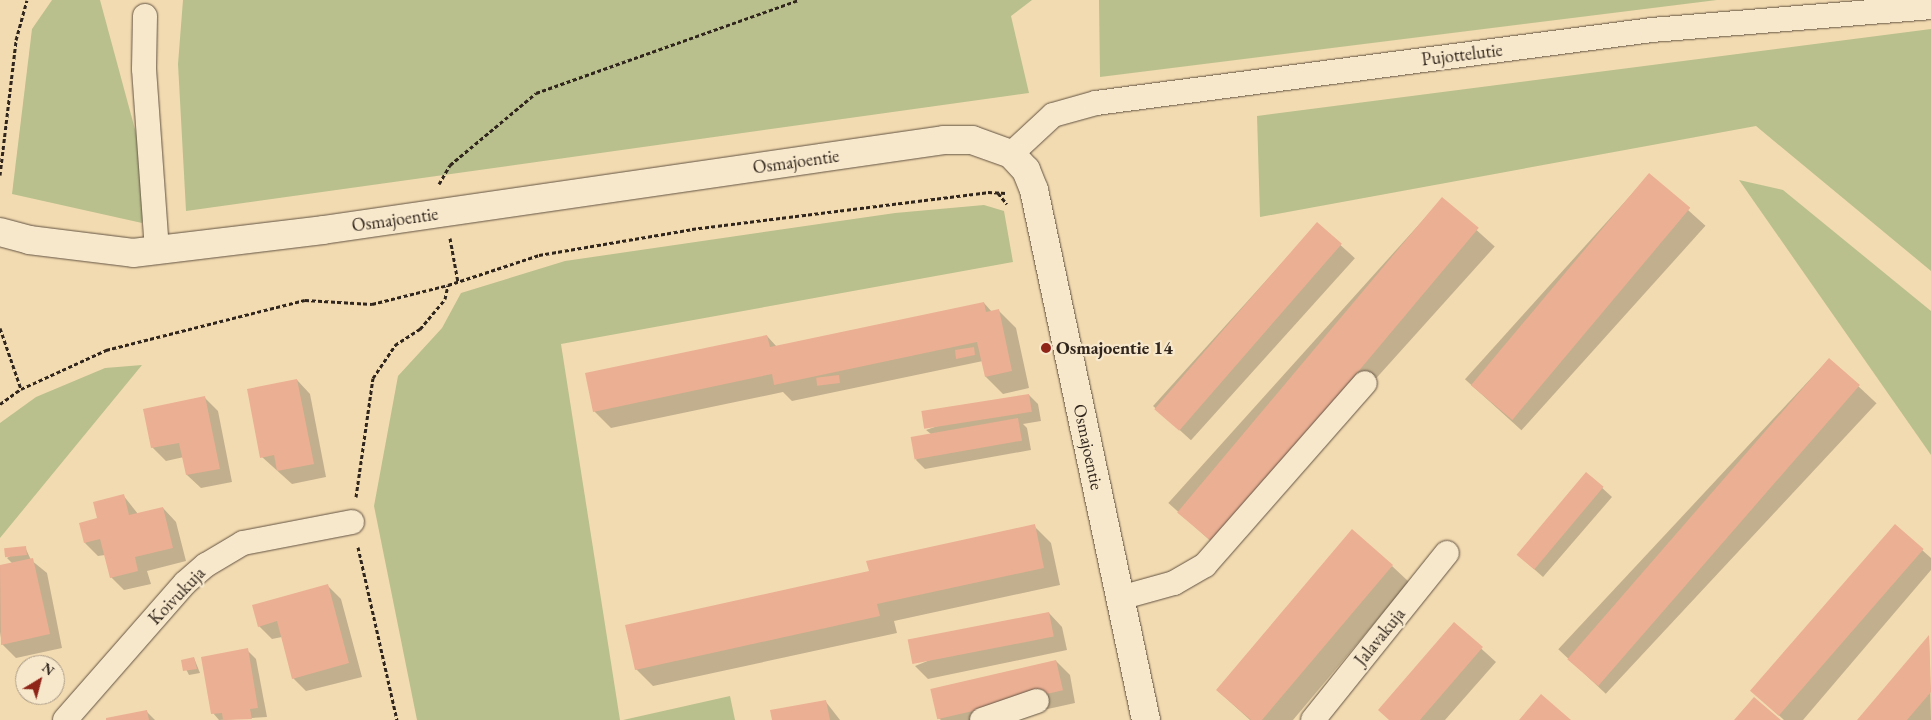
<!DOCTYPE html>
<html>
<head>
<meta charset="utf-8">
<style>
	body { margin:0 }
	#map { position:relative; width:1931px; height:720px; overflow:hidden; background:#f3dbb1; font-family:"EB Garamond",serif }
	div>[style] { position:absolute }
	.green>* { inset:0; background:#b9c08d }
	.shadow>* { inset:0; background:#0003; transform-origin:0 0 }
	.building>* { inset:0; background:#ebaf93; transform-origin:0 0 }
	.path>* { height:3px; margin-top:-1.5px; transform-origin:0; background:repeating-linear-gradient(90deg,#31261d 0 4px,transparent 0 6.5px) }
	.roads { filter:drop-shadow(0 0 1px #625342) drop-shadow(0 0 1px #625342) }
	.minor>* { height:24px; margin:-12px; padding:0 12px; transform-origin:12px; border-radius:12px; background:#f7e8cc }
	.tertiary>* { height:28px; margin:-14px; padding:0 14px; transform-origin:14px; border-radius:14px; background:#f7e8cc }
	.dots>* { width:14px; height:14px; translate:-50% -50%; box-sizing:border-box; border:2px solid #f7e8cc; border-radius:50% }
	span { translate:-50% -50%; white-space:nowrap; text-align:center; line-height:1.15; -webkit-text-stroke:4.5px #f7e8cc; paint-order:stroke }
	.street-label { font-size:18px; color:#31261d }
	.poi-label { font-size:18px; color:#31261d; font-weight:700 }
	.left { translate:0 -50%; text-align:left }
	.north { position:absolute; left:15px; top:655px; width:50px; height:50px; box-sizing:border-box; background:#f7e8cc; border:1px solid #a89a86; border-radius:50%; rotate:37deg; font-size:14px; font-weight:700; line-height:20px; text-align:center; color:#31261d }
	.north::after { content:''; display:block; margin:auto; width:18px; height:22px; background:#8f2418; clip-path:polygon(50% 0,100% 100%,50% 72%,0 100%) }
</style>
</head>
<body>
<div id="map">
	<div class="green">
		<div style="clip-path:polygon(52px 0,100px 0,153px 196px,142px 223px,12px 194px,32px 29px)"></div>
		<div style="clip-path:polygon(183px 0,1032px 0,1011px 16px,1029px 93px,186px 211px,178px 64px)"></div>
		<div style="clip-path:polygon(1099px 0,1717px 0,1100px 77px)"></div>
		<div style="clip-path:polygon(1931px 29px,1931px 271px,1756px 126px,1260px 217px,1257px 116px)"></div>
		<div style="clip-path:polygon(1739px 180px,1783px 190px,1931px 311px,1931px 455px)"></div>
		<div style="clip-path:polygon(984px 205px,1004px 211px,1013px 262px,561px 344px,620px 720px,417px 720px,374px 506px,398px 376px,442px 328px,461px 293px,565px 261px,895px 213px)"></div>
		<div style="clip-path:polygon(142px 365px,0 538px,0 423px,36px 397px,105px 368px)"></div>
		<div style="clip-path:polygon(730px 696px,735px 720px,623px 720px)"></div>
	</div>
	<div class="shadow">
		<div style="left:1649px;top:175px;width:76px;height:275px;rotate:42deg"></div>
		<div style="left:1442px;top:199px;width:71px;height:409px;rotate:42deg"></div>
		<div style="left:1317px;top:224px;width:51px;height:245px;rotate:42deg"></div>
		<div style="clip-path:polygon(984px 303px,992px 312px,999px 311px,1016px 328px,1029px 388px,1003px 394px,986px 377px,983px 361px,792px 401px,783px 392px,611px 428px,594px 411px,767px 336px,777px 347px)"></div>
		<div style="left:1829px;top:359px;width:65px;height:397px;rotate:43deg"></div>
		<div style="clip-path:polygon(297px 380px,310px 394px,326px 477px,292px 484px,262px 457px)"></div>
		<div style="clip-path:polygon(1029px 395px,1038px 404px,1041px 421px,1023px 424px,1027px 428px,1031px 450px,925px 469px,916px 460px,931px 434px,926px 430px)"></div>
		<div style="clip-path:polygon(205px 398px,218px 411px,232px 482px,201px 488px,187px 475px,184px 457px,166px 461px,152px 447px)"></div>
		<div style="clip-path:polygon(1586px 473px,1612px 497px,1543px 577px,1526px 562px)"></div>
		<div style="clip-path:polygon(123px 495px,138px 514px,163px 508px,176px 522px,186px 561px,147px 571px,151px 584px,124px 590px,111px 577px,105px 555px,98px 556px,85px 543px,98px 519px)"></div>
		<div style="clip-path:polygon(1034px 526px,1051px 543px,1060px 585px,894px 621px,897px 633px,653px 686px,636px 669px,871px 572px)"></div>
		<div style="clip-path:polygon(1895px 526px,1931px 558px,1931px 570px,1803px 720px,1784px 720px,1753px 692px)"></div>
		<div style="clip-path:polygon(25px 547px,31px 560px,47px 573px,62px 648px,16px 658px,2px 644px,0 632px,0 566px,13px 564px,7px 558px)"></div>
		<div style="clip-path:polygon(1392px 566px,1409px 582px,1293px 720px,1250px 720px,1217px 690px)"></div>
		<div style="clip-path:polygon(328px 586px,341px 599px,362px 677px,306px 691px,293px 678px,282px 637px,272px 639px,259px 626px)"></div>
		<div style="clip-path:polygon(1049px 613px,1062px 627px,1067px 650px,928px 679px,915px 666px)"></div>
		<div style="clip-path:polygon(1454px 624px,1496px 662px,1445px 720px,1389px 720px)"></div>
		<div style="clip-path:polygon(1929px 637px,1931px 720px,1858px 720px)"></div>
		<div style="clip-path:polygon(247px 650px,256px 659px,267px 717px,219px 720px,213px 713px)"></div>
		<div style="clip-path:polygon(194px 658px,200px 673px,189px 675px,182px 661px)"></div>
		<div style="clip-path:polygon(1056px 661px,1070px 675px,1075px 703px,998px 720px,941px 720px,937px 717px)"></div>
		<div style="clip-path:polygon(826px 702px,840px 720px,773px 720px)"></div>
		<div style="clip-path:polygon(146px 711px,155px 720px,107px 720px)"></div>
	</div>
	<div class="building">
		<div style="left:1649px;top:173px;width:54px;height:277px;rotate:40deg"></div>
		<div style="left:1442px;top:197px;width:48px;height:412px;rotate:40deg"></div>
		<div style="left:1317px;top:222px;width:33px;height:248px;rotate:41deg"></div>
		<div style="clip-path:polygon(984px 302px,986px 312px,999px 309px,1012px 371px,985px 377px,977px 342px,774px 385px,772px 374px,593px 412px,585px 373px,767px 335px,770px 347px)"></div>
		<div style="clip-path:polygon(974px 347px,975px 355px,956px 359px,955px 350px)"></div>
		<div style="left:1829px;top:358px;width:41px;height:399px;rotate:41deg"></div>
		<div style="left:839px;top:375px;width:8px;height:23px;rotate:83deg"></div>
		<div style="clip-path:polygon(297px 379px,314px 464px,277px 471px,274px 455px,260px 458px,247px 389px)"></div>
		<div style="left:1029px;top:394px;width:18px;height:109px;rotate:81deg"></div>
		<div style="clip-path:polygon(205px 396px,220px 469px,186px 475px,179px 443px,151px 448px,143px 409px)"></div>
		<div style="left:1018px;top:418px;width:23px;height:109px;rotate:80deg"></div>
		<div style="left:1586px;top:472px;width:23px;height:108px;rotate:40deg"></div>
		<div style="clip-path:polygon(124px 494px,129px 515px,163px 507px,173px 548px,135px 557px,138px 571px,110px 578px,100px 539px,84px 543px,79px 523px,97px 518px,93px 502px)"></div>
		<div style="clip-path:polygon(1035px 524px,1044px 568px,877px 604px,880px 616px,635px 670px,625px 625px,869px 571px,866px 561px)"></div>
		<div style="left:1895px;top:524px;width:38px;height:221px;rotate:41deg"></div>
		<div style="clip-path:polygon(1352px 529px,1393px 565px,1262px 720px,1251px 720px,1216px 690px)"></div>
		<div style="left:26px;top:546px;width:9px;height:22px;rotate:84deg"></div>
		<div style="clip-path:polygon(33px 558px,50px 634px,1px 645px,0 565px)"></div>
		<div style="clip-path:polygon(328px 584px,349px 663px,292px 679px,277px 621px,258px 627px,252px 605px)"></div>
		<div style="left:1049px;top:612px;width:25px;height:144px;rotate:79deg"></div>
		<div style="clip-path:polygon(1454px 622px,1483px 647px,1420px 720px,1389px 720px,1378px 710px)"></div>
		<div style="clip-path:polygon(1929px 635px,1931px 692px,1907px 720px,1857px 720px)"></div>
		<div style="clip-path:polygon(248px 648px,258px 708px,250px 709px,252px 719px,223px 720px,222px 713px,211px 714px,201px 657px)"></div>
		<div style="clip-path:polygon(194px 657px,197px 669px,183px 671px,181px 660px)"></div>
		<div style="left:1056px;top:660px;width:31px;height:129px;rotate:77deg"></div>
		<div style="clip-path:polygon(1541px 694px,1571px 720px,1519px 720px)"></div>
		<div style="clip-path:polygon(1754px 697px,1781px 720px,1734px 720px)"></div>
		<div style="clip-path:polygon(826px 700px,830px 720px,772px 720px,770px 710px)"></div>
		<div style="clip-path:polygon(147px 710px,149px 720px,106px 720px,106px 718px)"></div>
	</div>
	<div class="path">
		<div style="left:0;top:175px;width:136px;rotate:-83.2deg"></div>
		<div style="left:16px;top:40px;width:41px;rotate:-74.6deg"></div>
		<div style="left:439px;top:184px;width:22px;rotate:-60deg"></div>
		<div style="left:450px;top:165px;width:112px;rotate:-39.9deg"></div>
		<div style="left:536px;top:93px;width:278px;rotate:-19.5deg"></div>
		<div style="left:998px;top:193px;width:14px;rotate:51deg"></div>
		<div style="left:450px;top:238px;width:45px;rotate:79.7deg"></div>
		<div style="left:0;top:328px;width:65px;rotate:71deg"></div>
		<div style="left:0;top:404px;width:26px;rotate:-36deg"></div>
		<div style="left:21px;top:389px;width:94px;rotate:-24.6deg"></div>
		<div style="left:106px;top:350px;width:205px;rotate:-14.1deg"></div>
		<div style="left:305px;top:300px;width:67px;rotate:3.4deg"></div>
		<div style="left:372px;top:304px;width:78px;rotate:-14deg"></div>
		<div style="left:448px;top:285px;width:96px;rotate:-18.2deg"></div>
		<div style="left:539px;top:255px;width:155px;rotate:-9.6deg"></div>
		<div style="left:692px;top:229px;width:298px;rotate:-7.1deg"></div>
		<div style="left:988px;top:192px;width:18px;rotate:3deg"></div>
		<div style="left:356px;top:497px;width:120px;rotate:-81.9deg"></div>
		<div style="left:373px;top:378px;width:40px;rotate:-56deg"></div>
		<div style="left:395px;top:345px;width:30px;rotate:-33deg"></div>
		<div style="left:420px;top:329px;width:39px;rotate:-50deg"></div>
		<div style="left:445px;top:299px;width:14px;rotate:-78deg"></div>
		<div style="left:358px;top:547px;width:177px;rotate:77.3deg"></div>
	</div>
	<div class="roads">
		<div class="minor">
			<div style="left:145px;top:16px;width:53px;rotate:91.1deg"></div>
			<div style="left:144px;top:69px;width:181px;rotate:85.9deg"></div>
			<div style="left:1011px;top:154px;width:57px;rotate:-42.9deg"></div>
			<div style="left:1053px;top:115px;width:45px;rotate:-15.6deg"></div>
			<div style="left:1096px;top:103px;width:561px;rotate:-7.48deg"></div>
			<div style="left:1652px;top:30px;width:280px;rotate:-4.7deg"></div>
			<div style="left:1120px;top:598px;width:56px;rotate:-15.5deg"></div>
			<div style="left:1174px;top:583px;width:36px;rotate:-30deg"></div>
			<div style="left:1205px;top:565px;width:242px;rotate:-48.7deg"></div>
			<div style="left:65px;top:720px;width:182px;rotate:-48.8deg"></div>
			<div style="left:185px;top:583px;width:28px;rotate:-41deg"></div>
			<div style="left:206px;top:565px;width:43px;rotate:-30.7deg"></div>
			<div style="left:243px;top:543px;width:111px;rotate:-10.9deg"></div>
			<div style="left:982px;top:720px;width:58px;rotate:-19.1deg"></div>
			<div style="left:1313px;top:720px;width:214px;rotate:-51.3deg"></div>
		</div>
		<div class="tertiary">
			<div style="left:0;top:232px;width:30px;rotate:15deg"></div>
			<div style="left:29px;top:240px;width:105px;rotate:7.1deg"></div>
			<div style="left:133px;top:253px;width:191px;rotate:-6.9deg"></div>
			<div style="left:323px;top:230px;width:627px;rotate:-8.25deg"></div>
			<div style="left:944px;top:140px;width:28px"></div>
			<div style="left:972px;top:140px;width:41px;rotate:19.7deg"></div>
			<div style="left:1011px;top:154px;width:22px;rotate:47deg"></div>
			<div style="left:1026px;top:170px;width:22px;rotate:68deg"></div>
			<div style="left:1034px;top:190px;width:542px;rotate:78.07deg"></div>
		</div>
	</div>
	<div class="dots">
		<div style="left:1046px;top:348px;background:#8f2418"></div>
	</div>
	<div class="street-label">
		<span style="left:1462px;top:55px;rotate:-7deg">Pujottelutie</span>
		<span style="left:796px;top:162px;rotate:-8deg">Osmajoentie</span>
		<span style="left:395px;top:220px;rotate:-8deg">Osmajoentie</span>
		<span style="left:1088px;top:447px;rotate:78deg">Osmajoentie</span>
		<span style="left:177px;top:596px;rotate:-46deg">Koivukuja</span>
		<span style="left:1380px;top:637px;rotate:-51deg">Jalavakuja</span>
	</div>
	<div class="poi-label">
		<span class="left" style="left:1056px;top:348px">Osmajoentie 14</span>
	</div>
	<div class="north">N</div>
</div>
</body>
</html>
